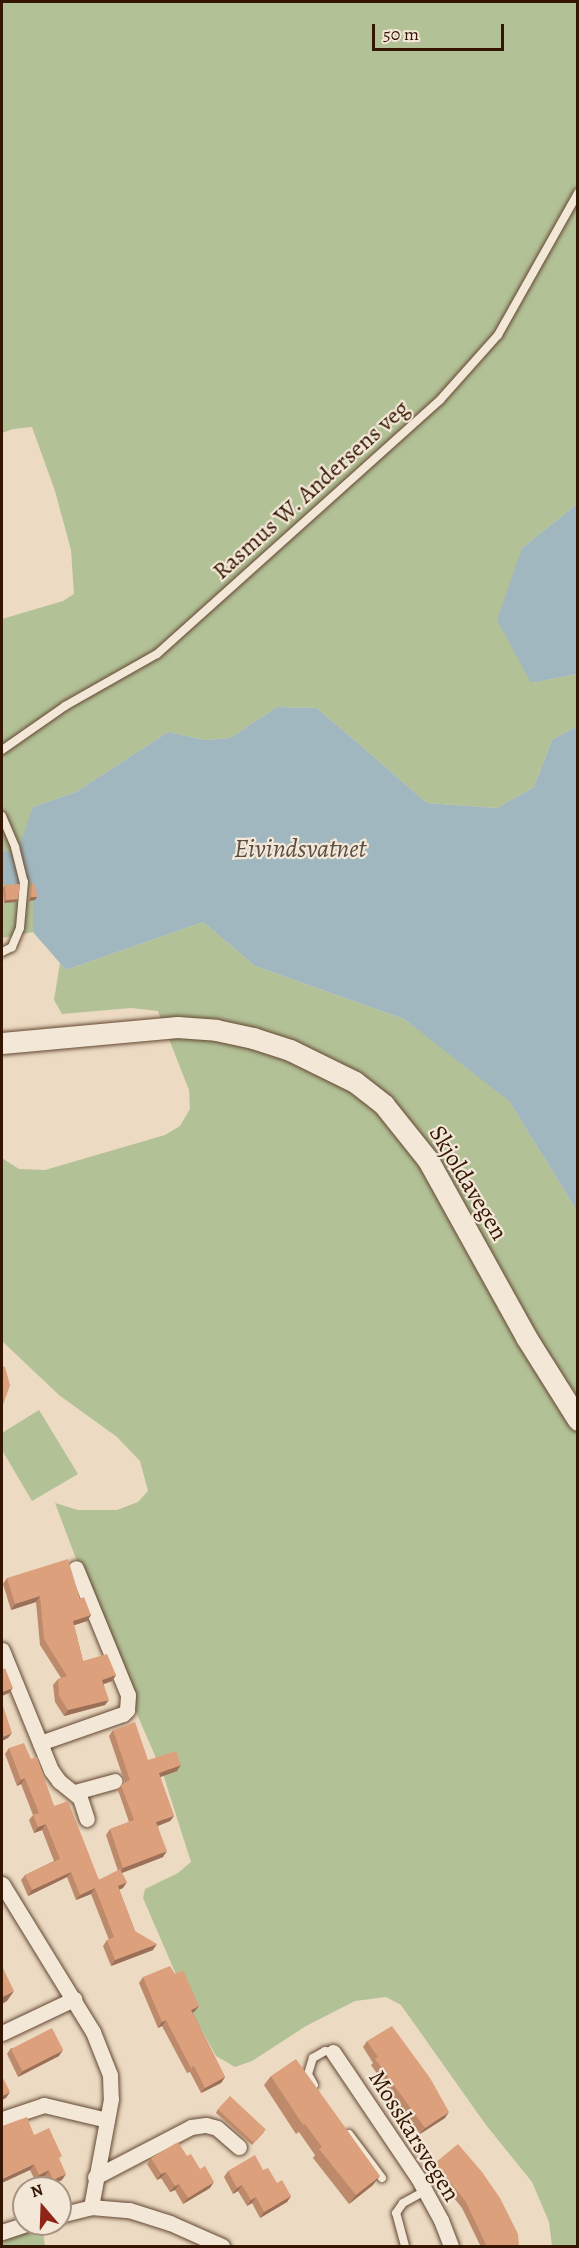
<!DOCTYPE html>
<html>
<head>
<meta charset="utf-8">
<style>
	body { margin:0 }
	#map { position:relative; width:579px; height:2248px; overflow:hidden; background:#ecdac2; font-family:Alegreya,serif }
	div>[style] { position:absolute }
	.green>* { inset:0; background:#b3c197 }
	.water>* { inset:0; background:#a0b7bf }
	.river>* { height:32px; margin:-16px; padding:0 16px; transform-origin:16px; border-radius:16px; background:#a0b7bf }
	.roads { filter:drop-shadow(0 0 2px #634732) drop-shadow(0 0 2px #634732) }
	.lane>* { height:8px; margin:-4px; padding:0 4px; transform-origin:4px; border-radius:4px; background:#f3e7d7 }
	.street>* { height:15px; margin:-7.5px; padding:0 7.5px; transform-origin:7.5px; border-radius:7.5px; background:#f3e7d7 }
	.secondary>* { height:21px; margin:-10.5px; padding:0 10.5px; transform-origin:10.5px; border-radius:10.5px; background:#f3e7d7 }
	.wall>* { inset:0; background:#be8a6c }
	.shaded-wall>* { inset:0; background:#9b7058 }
	.building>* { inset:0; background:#dda07d; transform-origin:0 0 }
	span { translate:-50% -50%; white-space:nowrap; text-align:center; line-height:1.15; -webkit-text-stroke:4.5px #f3e7d7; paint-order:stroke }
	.street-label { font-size:24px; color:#351602 }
	.water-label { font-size:26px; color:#5a4e44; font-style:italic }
	.frame { position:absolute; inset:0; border:3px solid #351602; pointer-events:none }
	.north { position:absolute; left:12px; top:2176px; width:60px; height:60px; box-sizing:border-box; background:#f3e7d7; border:2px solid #a79382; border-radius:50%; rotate:341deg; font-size:16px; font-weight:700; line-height:24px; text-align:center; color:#351602 }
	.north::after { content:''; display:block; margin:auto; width:21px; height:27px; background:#8f2418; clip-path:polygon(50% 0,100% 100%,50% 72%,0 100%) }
	.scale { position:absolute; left:372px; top:24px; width:132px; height:27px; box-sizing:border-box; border:3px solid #351602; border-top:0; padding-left:8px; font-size:18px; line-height:21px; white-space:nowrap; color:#351602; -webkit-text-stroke:4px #f3e7d7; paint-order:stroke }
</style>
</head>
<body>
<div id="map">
	<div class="green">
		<div style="clip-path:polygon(2px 2px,577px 2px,577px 504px,522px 548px,531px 683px,577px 674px,577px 726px,552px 740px,534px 787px,497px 808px,427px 803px,317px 708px,277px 707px,230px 738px,205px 740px,168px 732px,76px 792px,33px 807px,33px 932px,2px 938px,2px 619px,63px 601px,74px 594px,71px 550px,55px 491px,32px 427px,13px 429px,2px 433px)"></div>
		<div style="clip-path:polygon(203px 922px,255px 966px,404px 1019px,487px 1082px,509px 1101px,577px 1211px,577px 2246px,552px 2246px,549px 2222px,532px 2182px,486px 2125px,401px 2005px,386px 1997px,355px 2001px,306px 2026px,252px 2061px,235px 2067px,216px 2056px,194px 2016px,143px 1898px,145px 1889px,178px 1873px,191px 1862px,163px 1774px,120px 1675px,55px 1503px,78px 1510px,117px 1510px,138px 1502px,148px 1491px,140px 1461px,117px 1437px,59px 1395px,2px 1341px,2px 1158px,19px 1169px,45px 1170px,165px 1135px,180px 1126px,190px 1109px,189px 1090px,158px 1011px,131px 1008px,62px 1014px,54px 1000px,60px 963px,66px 970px)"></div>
		<div style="clip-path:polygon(39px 1410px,78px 1474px,32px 1501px,2px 1450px,2px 1433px)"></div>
		<div style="clip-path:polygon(26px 2224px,42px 2224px,45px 2246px,2px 2246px,2px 2231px)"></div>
	</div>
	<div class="water">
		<div style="clip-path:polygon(577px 504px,577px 674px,531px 683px,497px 620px,522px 548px)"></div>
		<div style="clip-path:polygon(277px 707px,317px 708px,427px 803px,497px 808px,534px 787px,552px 740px,577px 726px,577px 1211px,509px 1101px,404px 1019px,255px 966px,203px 922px,66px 970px,33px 932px,33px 889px,19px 847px,33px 807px,76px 792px,168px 732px,205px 740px,230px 738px)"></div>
	</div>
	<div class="river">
		<div style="left:2px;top:867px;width:16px;rotate:14deg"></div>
	</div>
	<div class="roads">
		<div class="lane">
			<div style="left:2px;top:750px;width:77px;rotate:-34.9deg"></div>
			<div style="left:65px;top:706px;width:106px;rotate:-29.5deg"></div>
			<div style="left:157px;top:654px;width:380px;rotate:-41.9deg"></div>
			<div style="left:440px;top:400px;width:87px;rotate:-48.3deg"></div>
			<div style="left:498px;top:335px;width:163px;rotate:-60.6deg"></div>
			<div style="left:2px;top:816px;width:34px;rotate:67deg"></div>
			<div style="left:15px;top:847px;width:36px;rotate:76deg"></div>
			<div style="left:24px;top:882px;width:46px;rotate:95deg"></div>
			<div style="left:20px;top:928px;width:21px;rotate:113deg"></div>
			<div style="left:12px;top:947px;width:11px;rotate:153deg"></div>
			<div style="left:314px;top:2085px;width:13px;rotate:-119deg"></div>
			<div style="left:308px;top:2074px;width:17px;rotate:-73deg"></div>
			<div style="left:313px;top:2058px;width:14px;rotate:-30deg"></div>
			<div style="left:325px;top:2051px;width:8px;rotate:7deg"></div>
			<div style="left:349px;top:2134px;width:55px;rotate:53.1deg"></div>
			<div style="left:405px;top:2246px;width:34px;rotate:-105deg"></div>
			<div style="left:396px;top:2213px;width:12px;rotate:-55deg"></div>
			<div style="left:403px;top:2203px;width:25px;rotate:-29deg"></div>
		</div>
		<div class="street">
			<div style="left:2px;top:1650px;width:130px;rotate:67.8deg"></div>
			<div style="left:51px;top:1770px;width:14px;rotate:54deg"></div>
			<div style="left:59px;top:1781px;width:27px;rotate:39deg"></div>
			<div style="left:80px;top:1798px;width:22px;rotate:72deg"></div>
			<div style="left:40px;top:1743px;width:88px;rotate:-19.3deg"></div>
			<div style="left:123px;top:1714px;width:6px;rotate:-45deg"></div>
			<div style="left:127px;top:1710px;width:15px;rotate:-86deg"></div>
			<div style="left:128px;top:1695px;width:137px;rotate:-112.3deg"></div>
			<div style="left:75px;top:1792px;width:41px;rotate:-15.4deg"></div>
			<div style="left:2px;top:1884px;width:174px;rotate:58.4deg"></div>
			<div style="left:93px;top:2032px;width:46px;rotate:68.4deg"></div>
			<div style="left:110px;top:2075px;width:24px;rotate:88deg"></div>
			<div style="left:111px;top:2099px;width:110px;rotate:100.5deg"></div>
			<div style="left:2px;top:2033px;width:80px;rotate:-25.3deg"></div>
			<div style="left:333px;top:2052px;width:152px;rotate:56deg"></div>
			<div style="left:418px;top:2178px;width:48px;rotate:61.3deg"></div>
			<div style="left:441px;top:2220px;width:28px;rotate:69deg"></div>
			<div style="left:2px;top:2119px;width:44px;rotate:-18.4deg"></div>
			<div style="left:44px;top:2105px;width:65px;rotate:13.4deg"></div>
			<div style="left:95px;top:2177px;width:108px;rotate:-27.5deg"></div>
			<div style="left:191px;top:2127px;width:15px;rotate:-8deg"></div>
			<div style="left:206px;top:2125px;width:11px;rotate:15deg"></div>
			<div style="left:217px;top:2128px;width:29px;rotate:41deg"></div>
			<div style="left:60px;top:2215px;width:32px;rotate:-14deg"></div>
			<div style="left:91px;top:2207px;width:38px;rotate:5deg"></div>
			<div style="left:129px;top:2210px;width:43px;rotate:17.6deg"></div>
			<div style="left:170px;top:2223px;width:57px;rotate:23.9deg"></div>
			<div style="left:2px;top:2232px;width:26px;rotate:-18deg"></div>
		</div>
		<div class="secondary">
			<div style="left:2px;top:1043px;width:176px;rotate:-5.2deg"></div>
			<div style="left:177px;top:1027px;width:39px;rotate:4deg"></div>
			<div style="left:216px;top:1030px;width:38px;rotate:12deg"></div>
			<div style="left:253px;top:1038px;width:39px;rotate:18deg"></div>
			<div style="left:290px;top:1050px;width:72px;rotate:26.2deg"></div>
			<div style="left:355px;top:1082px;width:37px;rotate:38deg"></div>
			<div style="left:384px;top:1105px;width:70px;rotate:51.3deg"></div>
			<div style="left:428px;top:1160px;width:202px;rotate:61deg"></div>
			<div style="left:526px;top:1337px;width:98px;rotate:57.9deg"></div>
		</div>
	</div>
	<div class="wall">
		<div style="clip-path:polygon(32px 883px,37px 897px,35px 900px,28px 901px,30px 887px)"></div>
		<div style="clip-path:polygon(5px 885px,18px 899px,16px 902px,4px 903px,3px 888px)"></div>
		<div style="clip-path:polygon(7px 1578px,80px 1599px,91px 1615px,87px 1621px,74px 1625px,83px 1661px,116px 1675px,112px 1681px,104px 1684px,105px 1705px,64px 1716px,55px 1702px,53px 1685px,58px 1679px,61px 1678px,40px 1645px,36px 1602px,11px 1610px,3px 1584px)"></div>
		<div style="clip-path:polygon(113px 1730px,148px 1760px,177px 1771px,160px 1777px,174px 1816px,170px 1821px,158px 1826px,163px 1857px,122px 1873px,123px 1888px,119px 1889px,135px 1931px,153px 1950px,111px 1966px,103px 1946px,107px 1940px,109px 1940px,91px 1894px,76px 1900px,67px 1877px,28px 1896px,21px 1880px,25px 1875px,54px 1861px,42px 1830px,34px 1833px,29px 1820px,33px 1815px,21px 1784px,17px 1786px,5px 1754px,9px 1748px,31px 1759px,54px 1806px,99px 1880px,118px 1871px,106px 1835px,110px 1829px,129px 1822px,118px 1790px,121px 1785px,125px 1783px,109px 1736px)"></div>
		<div style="clip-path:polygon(175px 1974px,199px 2006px,194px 2012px,193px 2013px,225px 2077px,221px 2083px,201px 2093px,190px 2072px,187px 2073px,162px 2026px,158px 2028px,139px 1983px,143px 1977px)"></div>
		<div style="clip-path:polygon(367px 2041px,445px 2118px,420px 2134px,371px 2065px,373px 2063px,363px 2047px)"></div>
		<div style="clip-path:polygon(11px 2048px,59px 2056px,18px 2077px,7px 2054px)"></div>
		<div style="clip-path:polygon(271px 2076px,373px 2185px,349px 2204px,313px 2158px,315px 2155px,299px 2132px,296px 2134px,264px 2085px)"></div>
		<div style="clip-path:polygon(218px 2109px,264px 2132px,252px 2145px,216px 2113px)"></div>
		<div style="clip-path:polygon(34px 2135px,59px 2160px,62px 2180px,49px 2186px,45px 2176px,35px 2180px,30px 2170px)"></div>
		<div style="clip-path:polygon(187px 2156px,210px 2188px,183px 2204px,175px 2190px,170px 2192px,161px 2178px,157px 2180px,147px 2164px,151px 2158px)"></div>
		<div style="clip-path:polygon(435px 2163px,519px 2247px,481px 2247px,462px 2208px,431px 2169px)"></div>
		<div style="clip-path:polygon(263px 2170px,291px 2196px,287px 2202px,260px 2218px,252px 2203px,247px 2206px,238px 2191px,233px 2194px,224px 2177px,228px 2171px)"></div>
	</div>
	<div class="shaded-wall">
		<div style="clip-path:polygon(31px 897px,37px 897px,35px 900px,28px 901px)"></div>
		<div style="clip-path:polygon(18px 899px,16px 902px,4px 903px,6px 900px)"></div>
		<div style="clip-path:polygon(40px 1596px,36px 1602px,11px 1610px,15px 1604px)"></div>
		<div style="clip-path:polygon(91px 1615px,87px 1621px,69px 1627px,73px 1621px)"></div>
		<div style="clip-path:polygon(116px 1675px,112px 1681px,98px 1686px,102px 1680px)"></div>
		<div style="clip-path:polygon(13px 1688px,9px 1693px,2px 1696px,2px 1692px)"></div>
		<div style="clip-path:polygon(109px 1700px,105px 1705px,64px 1716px,68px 1710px)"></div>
		<div style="clip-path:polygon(12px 1733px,8px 1738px,2px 1741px,2px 1737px)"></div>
		<div style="clip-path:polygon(181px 1765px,177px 1771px,155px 1779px,159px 1773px)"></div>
		<div style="clip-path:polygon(25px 1778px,21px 1784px,17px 1786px,21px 1780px)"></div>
		<div style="clip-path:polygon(174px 1816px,170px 1821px,152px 1828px,156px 1822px)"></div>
		<div style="clip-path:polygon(46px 1824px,42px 1830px,34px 1833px,38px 1827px)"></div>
		<div style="clip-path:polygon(167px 1851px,163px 1857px,119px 1874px,123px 1868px)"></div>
		<div style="clip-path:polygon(71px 1872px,67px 1877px,28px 1896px,32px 1890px)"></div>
		<div style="clip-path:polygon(127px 1882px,123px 1888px,114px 1892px,118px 1886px)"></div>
		<div style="clip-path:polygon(95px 1888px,91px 1894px,76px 1900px,80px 1895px)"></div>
		<div style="clip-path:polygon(157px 1944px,153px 1950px,111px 1966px,115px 1960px)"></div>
		<div style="clip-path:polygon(14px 1991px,7px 2001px,2px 2004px,2px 1997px)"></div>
		<div style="clip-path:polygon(199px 2006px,194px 2012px,187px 2015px,191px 2010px)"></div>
		<div style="clip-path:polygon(166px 2020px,162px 2026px,158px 2028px,162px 2022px)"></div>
		<div style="clip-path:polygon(63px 2050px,59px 2056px,18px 2077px,23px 2071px)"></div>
		<div style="clip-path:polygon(225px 2077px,221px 2083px,201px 2093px,205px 2088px)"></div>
		<div style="clip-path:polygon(10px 2092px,6px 2098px,2px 2100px,2px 2096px)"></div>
		<div style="clip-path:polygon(449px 2112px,445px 2118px,420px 2134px,425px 2128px)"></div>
		<div style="clip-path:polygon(34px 2164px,30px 2170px,2px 2183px,2px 2179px)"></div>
		<div style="clip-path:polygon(49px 2170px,45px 2176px,35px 2180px,39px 2175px)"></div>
		<div style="clip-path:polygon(166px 2172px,161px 2178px,157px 2180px,161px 2174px)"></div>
		<div style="clip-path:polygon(66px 2174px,62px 2180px,49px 2186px,53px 2180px)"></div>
		<div style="clip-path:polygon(380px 2176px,373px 2185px,349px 2204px,356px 2195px)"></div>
		<div style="clip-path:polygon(214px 2182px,210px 2188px,183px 2204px,188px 2198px)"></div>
		<div style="clip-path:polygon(179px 2184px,175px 2190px,170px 2192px,175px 2186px)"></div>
		<div style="clip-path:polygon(242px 2185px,238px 2191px,233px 2194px,237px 2188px)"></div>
		<div style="clip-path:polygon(291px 2196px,287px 2202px,260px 2218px,264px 2212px)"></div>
		<div style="clip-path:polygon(256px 2197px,252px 2203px,247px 2206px,251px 2200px)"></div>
	</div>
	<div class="building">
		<div style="clip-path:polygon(32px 883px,36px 887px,37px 897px,31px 897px)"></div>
		<div style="clip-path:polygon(20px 884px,18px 899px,6px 900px,5px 885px)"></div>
		<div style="clip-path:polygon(2px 1366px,5px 1367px,10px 1385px,2px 1408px)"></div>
		<div style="clip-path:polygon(68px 1559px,80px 1599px,84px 1597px,91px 1615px,73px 1621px,83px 1661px,107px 1654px,116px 1675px,102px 1680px,109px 1700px,68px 1710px,59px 1696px,58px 1679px,67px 1676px,44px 1639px,40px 1596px,15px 1604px,7px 1578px)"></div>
		<div style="clip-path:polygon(5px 1668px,13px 1688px,2px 1692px,2px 1670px)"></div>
		<div style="clip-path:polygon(2px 1703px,12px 1733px,2px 1737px)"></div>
		<div style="clip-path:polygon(135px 1722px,148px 1760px,176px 1751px,181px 1765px,159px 1773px,174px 1816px,156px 1822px,167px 1851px,123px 1868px,110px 1829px,134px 1820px,121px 1785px,130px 1780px,113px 1730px)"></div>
		<div style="clip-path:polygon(24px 1743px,31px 1759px,37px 1757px,54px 1806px,68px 1801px,99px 1880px,120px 1869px,127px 1882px,118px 1886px,135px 1931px,157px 1944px,115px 1960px,107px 1940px,114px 1937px,95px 1888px,80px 1895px,71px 1872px,32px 1890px,25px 1875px,60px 1859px,46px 1824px,38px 1827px,33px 1815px,39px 1813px,25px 1778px,21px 1780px,9px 1748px)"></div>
		<div style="clip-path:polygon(2px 1966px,14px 1991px,2px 1997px)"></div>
		<div style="clip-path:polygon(170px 1966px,175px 1974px,183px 1970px,199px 2006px,191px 2010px,225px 2077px,205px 2088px,194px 2066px,191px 2068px,166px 2020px,162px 2022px,143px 1977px)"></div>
		<div style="clip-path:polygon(392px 2026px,430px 2078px,449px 2112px,425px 2128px,375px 2059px,378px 2057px,367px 2041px)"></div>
		<div style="left:52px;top:2028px;width:25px;height:46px;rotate:63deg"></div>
		<div style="clip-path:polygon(296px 2059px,380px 2176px,356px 2195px,319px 2149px,322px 2147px,305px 2124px,303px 2125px,271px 2076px)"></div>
		<div style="clip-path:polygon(2px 2076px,10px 2092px,2px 2096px)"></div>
		<div style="left:230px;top:2096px;width:49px;height:18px;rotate:43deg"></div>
		<div style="clip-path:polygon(27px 2117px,34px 2135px,49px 2128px,62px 2156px,59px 2158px,66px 2174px,53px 2180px,49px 2170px,39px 2175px,34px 2164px,2px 2179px,2px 2126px)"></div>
		<div style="clip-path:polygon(178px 2142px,187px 2156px,191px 2154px,200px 2169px,205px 2166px,214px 2182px,188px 2198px,179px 2184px,175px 2186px,166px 2172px,161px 2174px,151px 2158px)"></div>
		<div style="clip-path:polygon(458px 2144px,482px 2172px,500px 2198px,518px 2234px,519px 2247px,487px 2247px,466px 2202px,435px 2163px)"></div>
		<div style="clip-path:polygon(255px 2155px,263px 2170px,268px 2168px,277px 2183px,282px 2180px,291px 2196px,264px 2212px,256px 2197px,251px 2200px,242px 2185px,237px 2188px,228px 2171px)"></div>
	</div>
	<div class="street-label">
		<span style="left:311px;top:490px;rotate:-42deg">Rasmus W. Andersens veg</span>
		<span style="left:468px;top:1183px;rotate:59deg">Skjoldavegen</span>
		<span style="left:414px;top:2136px;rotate:58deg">Mosskarsvegen</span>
	</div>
	<div class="water-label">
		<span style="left:300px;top:849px">Eivindsvatnet</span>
	</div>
	<div class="frame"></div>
	<div class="north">N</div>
	<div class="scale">50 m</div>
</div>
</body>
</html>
